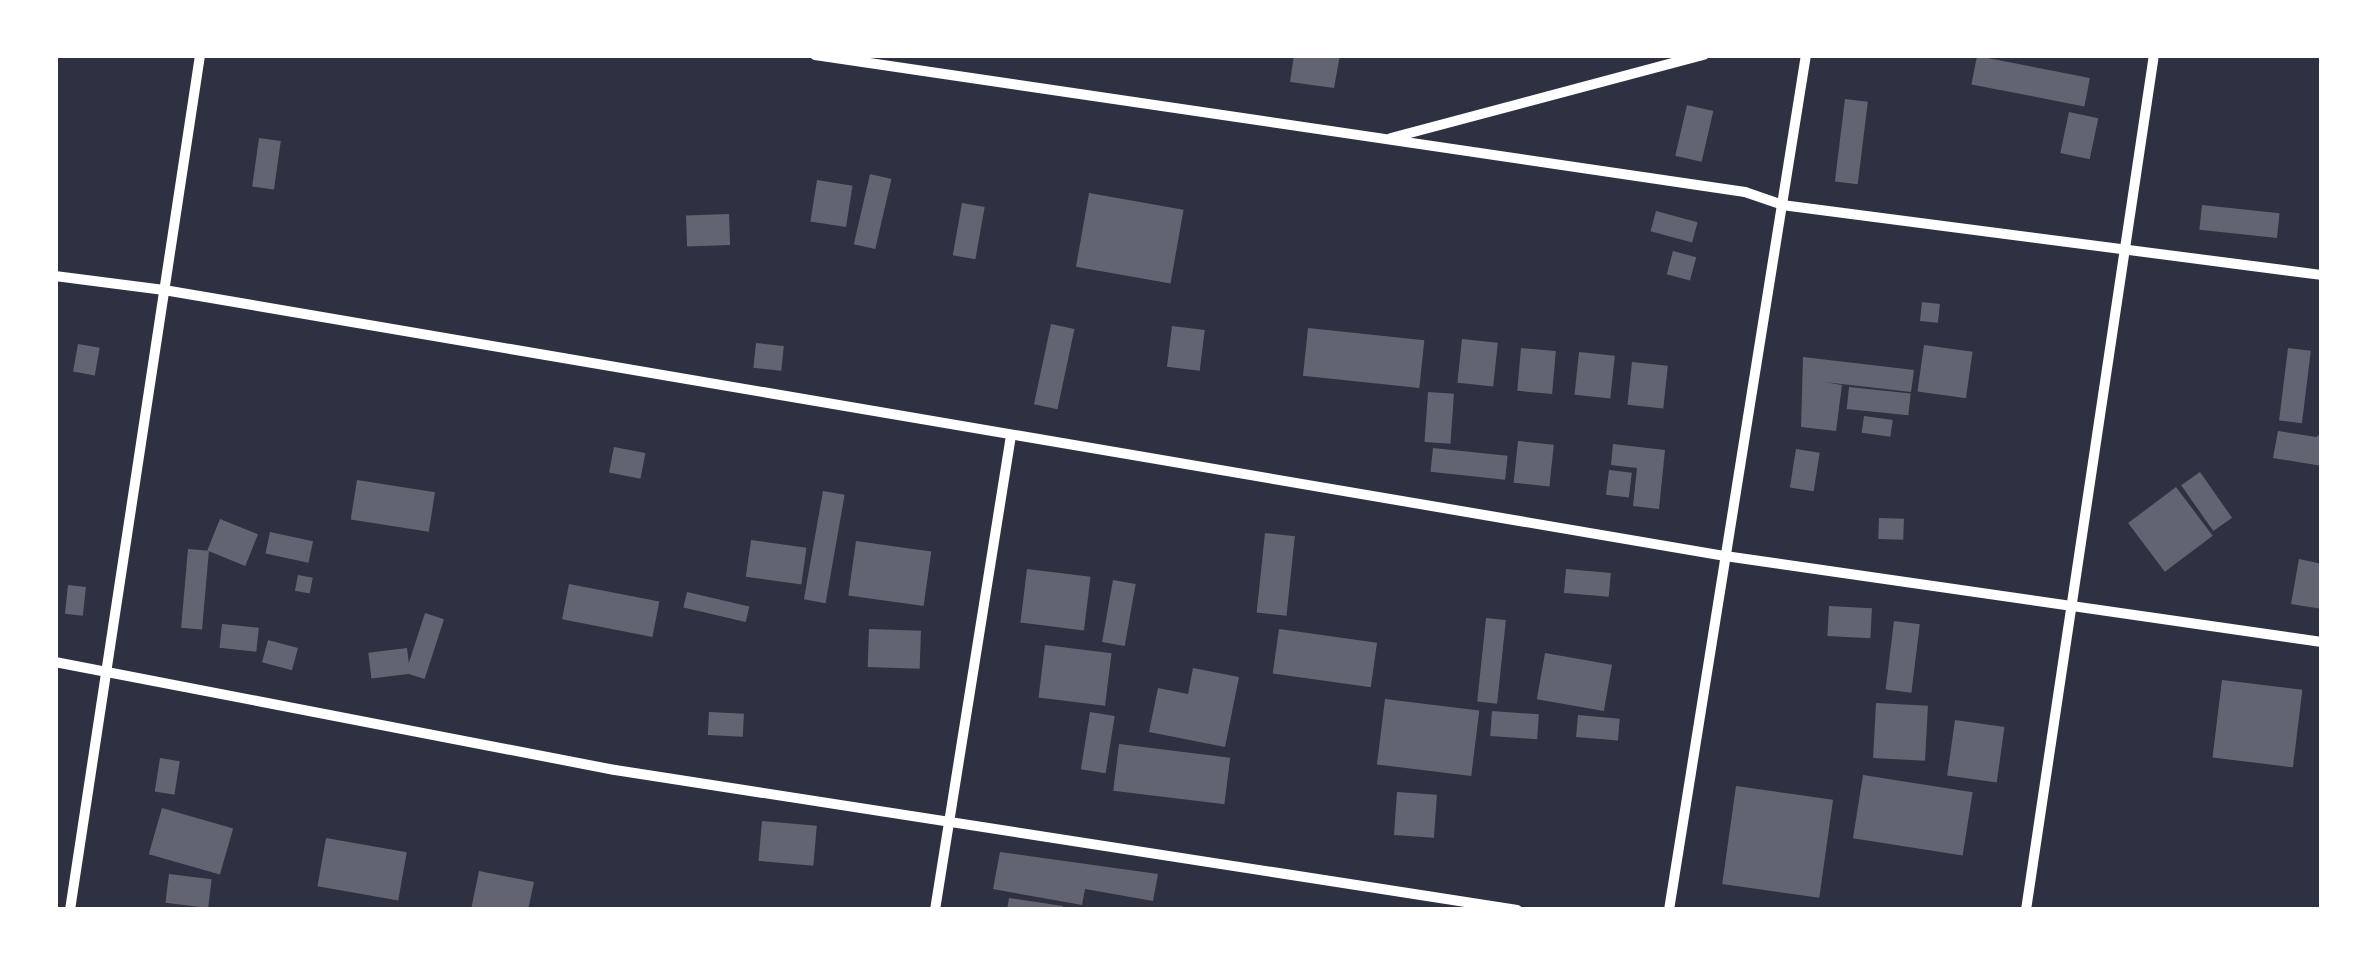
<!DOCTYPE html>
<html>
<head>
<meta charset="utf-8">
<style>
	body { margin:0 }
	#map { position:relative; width:2377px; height:965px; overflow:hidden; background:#2d3142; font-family:Quicksand,sans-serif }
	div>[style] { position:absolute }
	.building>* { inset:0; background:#626471; transform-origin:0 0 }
	.minor>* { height:10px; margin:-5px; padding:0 5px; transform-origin:5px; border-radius:5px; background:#fff }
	span { translate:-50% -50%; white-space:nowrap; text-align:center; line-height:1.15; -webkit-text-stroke:8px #fff; paint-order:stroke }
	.frame { position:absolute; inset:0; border:58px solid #fff; pointer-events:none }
</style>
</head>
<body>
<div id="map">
	<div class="building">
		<div style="clip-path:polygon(1294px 55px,1340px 55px,1334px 88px,1290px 82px)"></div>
		<div style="left:1977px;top:56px;width:115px;height:29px;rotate:11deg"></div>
		<div style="left:1845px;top:99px;width:23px;height:83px;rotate:7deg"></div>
		<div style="left:1687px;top:105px;width:27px;height:52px;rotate:13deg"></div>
		<div style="left:2069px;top:112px;width:30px;height:42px;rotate:12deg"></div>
		<div style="left:259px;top:138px;width:22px;height:49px;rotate:8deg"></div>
		<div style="left:870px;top:174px;width:22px;height:72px;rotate:13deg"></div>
		<div style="left:817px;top:180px;width:36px;height:42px;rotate:9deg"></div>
		<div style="left:1089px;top:193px;width:96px;height:75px;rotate:10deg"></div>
		<div style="left:962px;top:203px;width:23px;height:53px;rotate:10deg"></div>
		<div style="left:2202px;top:205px;width:78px;height:25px;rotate:6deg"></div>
		<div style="left:1656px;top:211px;width:43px;height:21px;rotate:15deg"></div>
		<div style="left:729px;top:214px;width:31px;height:43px;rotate:88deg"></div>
		<div style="left:1673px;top:251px;width:24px;height:24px;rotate:15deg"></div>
		<div style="left:1922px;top:302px;width:18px;height:19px;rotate:6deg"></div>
		<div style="left:1051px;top:324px;width:24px;height:82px;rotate:12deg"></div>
		<div style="left:1172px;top:326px;width:33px;height:41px;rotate:7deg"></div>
		<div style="left:1308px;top:328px;width:117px;height:48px;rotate:6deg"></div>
		<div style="left:1462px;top:339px;width:36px;height:44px;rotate:6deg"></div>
		<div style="left:756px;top:343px;width:28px;height:25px;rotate:6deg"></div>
		<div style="left:78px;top:344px;width:22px;height:28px;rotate:10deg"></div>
		<div style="left:1924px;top:345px;width:49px;height:47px;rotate:8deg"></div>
		<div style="left:1521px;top:348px;width:35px;height:43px;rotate:5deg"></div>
		<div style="left:2288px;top:348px;width:23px;height:73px;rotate:7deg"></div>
		<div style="left:1579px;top:352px;width:36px;height:43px;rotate:6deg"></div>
		<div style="clip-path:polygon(1803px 357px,1914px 370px,1911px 392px,1824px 382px,1842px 385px,1836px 431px,1801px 427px)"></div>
		<div style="left:1632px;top:362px;width:36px;height:43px;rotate:6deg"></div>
		<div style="left:1849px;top:387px;width:62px;height:22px;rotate:6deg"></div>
		<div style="left:1428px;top:392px;width:26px;height:50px;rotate:4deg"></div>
		<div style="left:1864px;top:416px;width:29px;height:17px;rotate:8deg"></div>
		<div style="clip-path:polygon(2278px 431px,2316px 437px,2322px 432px,2322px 466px,2273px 458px)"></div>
		<div style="left:1518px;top:441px;width:36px;height:42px;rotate:6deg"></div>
		<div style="clip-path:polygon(1613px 444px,1665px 450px,1659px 509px,1633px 506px,1637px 468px,1611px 465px)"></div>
		<div style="left:614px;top:447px;width:32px;height:26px;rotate:11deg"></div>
		<div style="left:1433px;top:448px;width:75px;height:24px;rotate:6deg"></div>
		<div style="left:1796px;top:449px;width:24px;height:39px;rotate:9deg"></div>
		<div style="left:1609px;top:470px;width:23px;height:25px;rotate:7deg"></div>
		<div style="left:2200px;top:472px;width:56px;height:23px;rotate:55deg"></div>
		<div style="left:357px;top:480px;width:79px;height:40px;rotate:9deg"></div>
		<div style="left:2176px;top:487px;width:61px;height:60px;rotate:53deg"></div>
		<div style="left:823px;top:491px;width:22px;height:110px;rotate:10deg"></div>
		<div style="left:1879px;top:518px;width:25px;height:21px;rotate:2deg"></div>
		<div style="left:220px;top:519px;width:41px;height:34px;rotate:22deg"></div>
		<div style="left:270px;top:532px;width:44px;height:22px;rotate:12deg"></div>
		<div style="left:1265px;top:533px;width:30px;height:80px;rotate:6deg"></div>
		<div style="left:751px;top:540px;width:56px;height:37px;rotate:8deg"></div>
		<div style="left:856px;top:541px;width:76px;height:55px;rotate:8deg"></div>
		<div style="left:188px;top:549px;width:21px;height:79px;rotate:5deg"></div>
		<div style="clip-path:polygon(2299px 559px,2322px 564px,2322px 609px,2291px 604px)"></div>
		<div style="left:1027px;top:569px;width:64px;height:54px;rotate:7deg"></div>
		<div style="left:1566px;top:569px;width:45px;height:24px;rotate:5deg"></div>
		<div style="left:298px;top:575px;width:15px;height:16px;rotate:11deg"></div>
		<div style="left:1113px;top:580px;width:23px;height:63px;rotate:10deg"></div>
		<div style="left:569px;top:584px;width:92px;height:36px;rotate:11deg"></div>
		<div style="left:68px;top:585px;width:18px;height:29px;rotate:6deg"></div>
		<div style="left:687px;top:592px;width:64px;height:16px;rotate:13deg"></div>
		<div style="left:1829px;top:606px;width:43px;height:30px;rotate:3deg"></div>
		<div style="left:425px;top:613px;width:20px;height:63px;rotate:18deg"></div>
		<div style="left:1486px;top:618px;width:20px;height:84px;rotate:6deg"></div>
		<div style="left:1894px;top:621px;width:26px;height:69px;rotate:7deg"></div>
		<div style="left:222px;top:624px;width:37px;height:24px;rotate:6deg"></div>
		<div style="left:869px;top:629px;width:52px;height:38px;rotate:2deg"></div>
		<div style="left:1279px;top:629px;width:99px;height:45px;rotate:8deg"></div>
		<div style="left:268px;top:640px;width:31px;height:23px;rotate:15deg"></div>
		<div style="left:1045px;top:645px;width:67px;height:53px;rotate:7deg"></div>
		<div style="left:407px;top:648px;width:26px;height:39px;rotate:83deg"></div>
		<div style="left:1545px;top:653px;width:68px;height:47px;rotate:10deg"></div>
		<div style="clip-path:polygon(1193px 668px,1239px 677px,1225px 747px,1149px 732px,1158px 688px,1188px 694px)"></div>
		<div style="left:2222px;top:680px;width:81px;height:78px;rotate:7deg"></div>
		<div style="left:1385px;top:699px;width:95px;height:66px;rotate:7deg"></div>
		<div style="left:1876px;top:703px;width:52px;height:55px;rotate:3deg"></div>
		<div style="left:1492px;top:711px;width:47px;height:25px;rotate:4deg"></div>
		<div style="left:709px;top:712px;width:35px;height:23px;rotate:3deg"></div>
		<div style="left:1090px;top:712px;width:25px;height:58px;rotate:9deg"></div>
		<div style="left:1578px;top:715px;width:42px;height:22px;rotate:5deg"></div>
		<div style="left:1955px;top:720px;width:50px;height:56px;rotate:8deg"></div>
		<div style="left:1119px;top:744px;width:112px;height:47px;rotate:7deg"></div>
		<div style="left:160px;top:758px;width:20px;height:34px;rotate:9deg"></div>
		<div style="left:1863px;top:775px;width:111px;height:64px;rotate:9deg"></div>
		<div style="left:1736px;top:786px;width:98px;height:99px;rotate:8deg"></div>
		<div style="left:1397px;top:792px;width:40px;height:43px;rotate:4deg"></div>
		<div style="left:162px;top:808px;width:74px;height:48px;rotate:16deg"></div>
		<div style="left:762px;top:821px;width:55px;height:40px;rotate:5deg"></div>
		<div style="left:326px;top:838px;width:82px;height:49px;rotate:10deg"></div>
		<div style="clip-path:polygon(1000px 852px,1158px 874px,1153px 901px,1085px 889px,1082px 905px,993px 889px)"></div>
		<div style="clip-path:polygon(479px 871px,534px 882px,528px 910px,471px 910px)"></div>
		<div style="left:169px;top:874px;width:43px;height:29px;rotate:7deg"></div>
		<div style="clip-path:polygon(1009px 898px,1063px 906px,1062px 910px,1007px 910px)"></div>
	</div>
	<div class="minor">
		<div style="left:815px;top:55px;width:940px;rotate:8.38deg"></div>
		<div style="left:1745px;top:192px;width:39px;rotate:19deg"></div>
		<div style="left:1782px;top:205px;width:545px;rotate:7.39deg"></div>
		<div style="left:1391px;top:138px;width:324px;rotate:-14.9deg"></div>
		<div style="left:55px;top:276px;width:110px;rotate:7.3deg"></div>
		<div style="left:164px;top:290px;width:1584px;rotate:9.67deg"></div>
		<div style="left:1725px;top:556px;width:603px;rotate:8.2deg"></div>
		<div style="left:55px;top:662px;width:570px;rotate:10.92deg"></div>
		<div style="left:615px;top:770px;width:913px;rotate:8.82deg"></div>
		<div style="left:70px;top:910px;width:865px;rotate:-81.35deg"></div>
		<div style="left:935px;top:910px;width:479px;rotate:-80.9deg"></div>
		<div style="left:1669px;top:910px;width:866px;rotate:-80.9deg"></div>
		<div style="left:2026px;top:910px;width:865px;rotate:-81.49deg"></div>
	</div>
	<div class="frame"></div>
</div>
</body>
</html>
